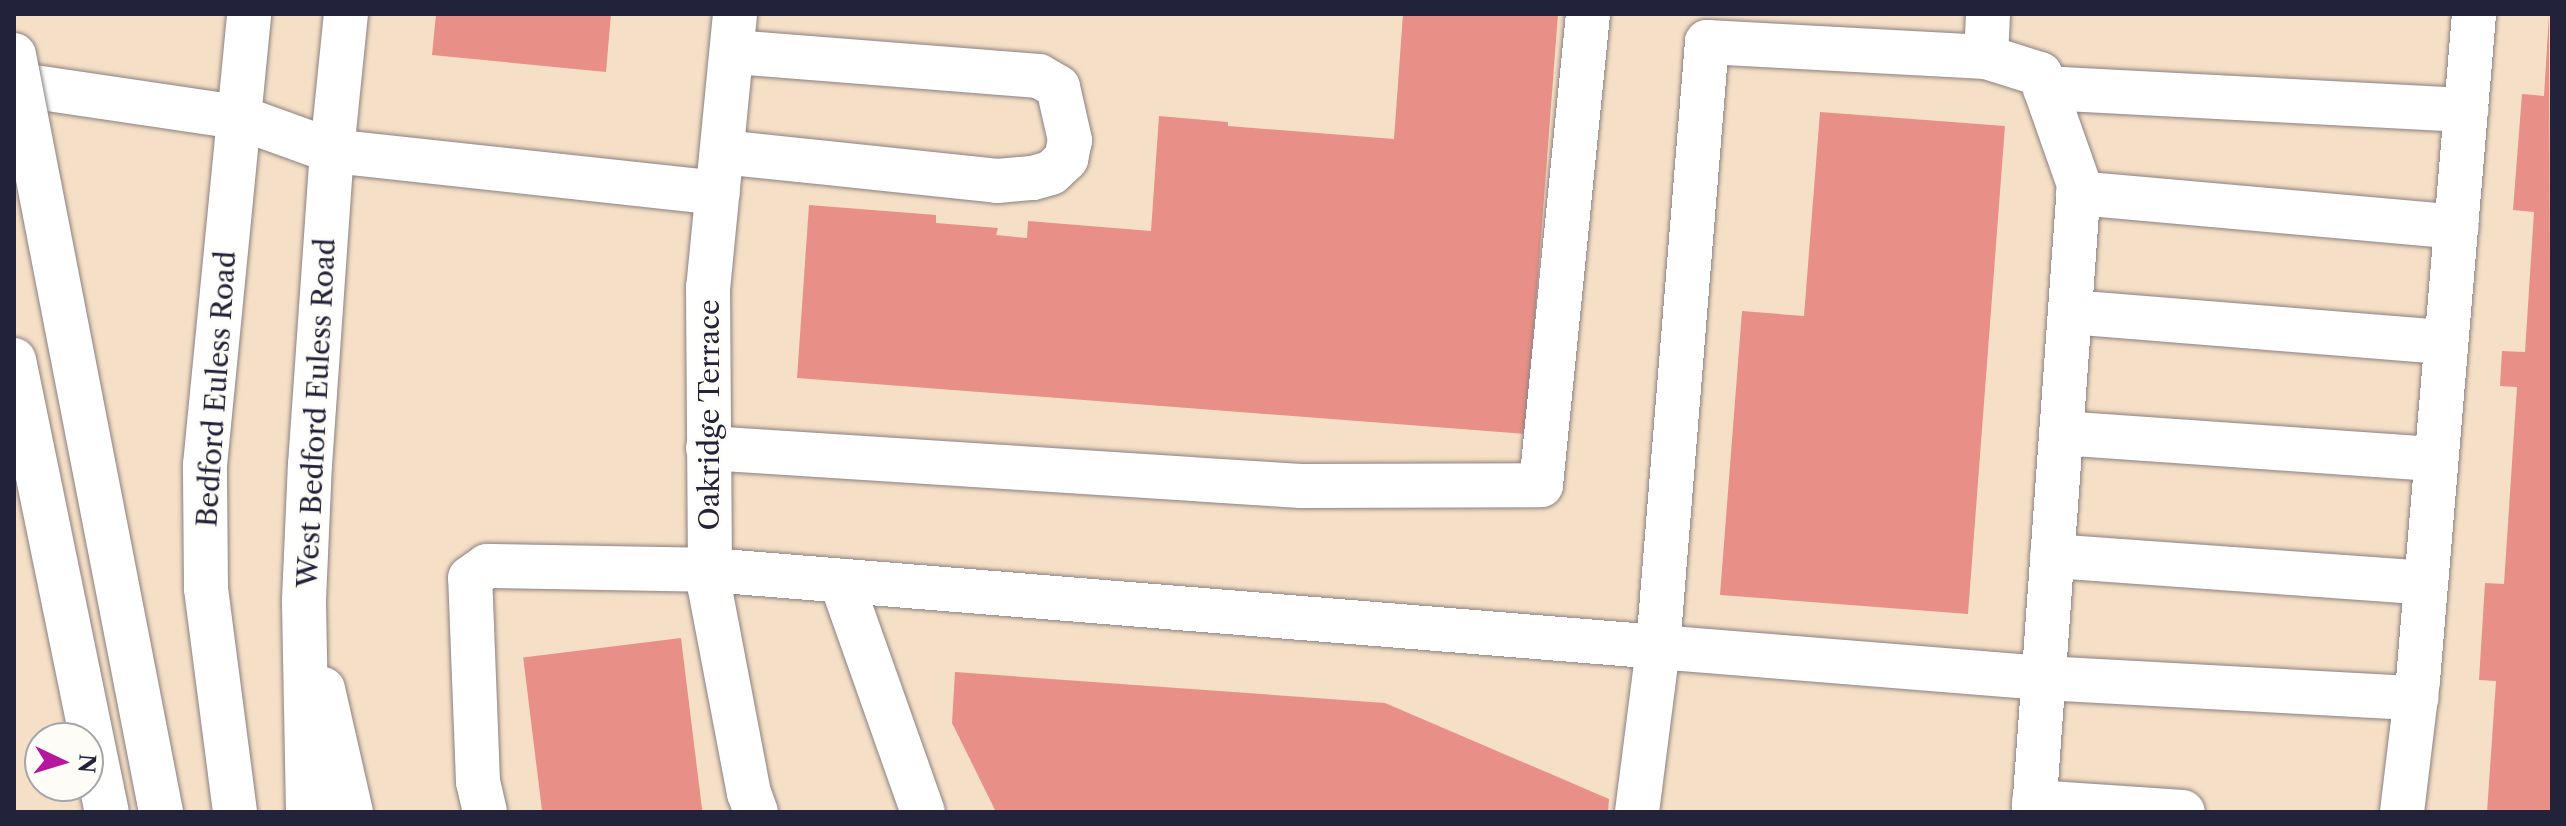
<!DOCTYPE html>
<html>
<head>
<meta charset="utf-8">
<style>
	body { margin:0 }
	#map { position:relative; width:2566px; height:826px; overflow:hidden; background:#f5dfc6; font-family:"Libre Caslon Text",serif }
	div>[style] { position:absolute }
	.building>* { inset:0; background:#e89087; transform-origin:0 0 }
	.roads { filter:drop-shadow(0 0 2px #8c8080) drop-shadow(0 0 2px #8c8080) }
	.minor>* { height:44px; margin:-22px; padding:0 22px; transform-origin:22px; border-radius:22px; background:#fff }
	.major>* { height:44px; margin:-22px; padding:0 22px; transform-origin:22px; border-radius:22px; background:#fff }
	.highway>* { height:44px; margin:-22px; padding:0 22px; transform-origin:22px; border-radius:22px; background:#fff }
	.bridges { filter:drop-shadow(0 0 2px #8c8080) drop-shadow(0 0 2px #8c8080) }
	.highway-bridge>* { height:44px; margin:-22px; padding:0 22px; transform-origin:22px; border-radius:22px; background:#fff }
	span { translate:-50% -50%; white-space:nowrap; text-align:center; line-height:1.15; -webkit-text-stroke:6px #fdfcf7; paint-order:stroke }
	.street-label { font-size:28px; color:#22223b }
	.frame { position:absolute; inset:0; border:16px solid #22223b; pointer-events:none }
	.north { position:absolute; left:24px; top:722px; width:80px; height:80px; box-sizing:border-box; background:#fdfcf7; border:2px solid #a5a5ac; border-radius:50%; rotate:94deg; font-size:22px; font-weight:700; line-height:32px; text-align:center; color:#22223b }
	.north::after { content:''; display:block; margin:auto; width:28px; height:36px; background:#b5179e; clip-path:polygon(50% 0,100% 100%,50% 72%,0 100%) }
</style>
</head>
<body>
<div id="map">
	<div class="building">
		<div style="clip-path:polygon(436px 14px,611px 14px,606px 72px,432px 55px)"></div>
		<div style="clip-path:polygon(1403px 14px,1558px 14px,1526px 434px,797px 378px,809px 205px,936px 215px,936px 223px,998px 228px,996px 235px,1027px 238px,1028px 221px,1151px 231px,1159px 116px,1228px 122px,1228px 126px,1394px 139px)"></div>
		<div style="clip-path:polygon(2549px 14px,2552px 812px,2487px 812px,2496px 681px,2479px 680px,2485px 583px,2504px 584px,2517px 387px,2500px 386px,2502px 351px,2525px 352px,2534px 212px,2513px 210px,2522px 94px,2544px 96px)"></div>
		<div style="clip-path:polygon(1820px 112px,2005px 126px,1968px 614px,1720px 595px,1742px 311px,1804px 316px)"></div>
		<div style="left:681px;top:638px;width:175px;height:159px;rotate:83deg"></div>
		<div style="clip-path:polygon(955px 672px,1385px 703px,1609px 799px,1608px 812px,996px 812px,952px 723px)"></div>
	</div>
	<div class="roads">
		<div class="minor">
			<div style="left:735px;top:14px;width:274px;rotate:95.6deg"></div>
			<div style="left:708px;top:287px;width:302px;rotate:89.6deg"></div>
			<div style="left:710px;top:589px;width:208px;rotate:79.2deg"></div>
			<div style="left:749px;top:793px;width:20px;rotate:70deg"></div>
			<div style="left:1986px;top:57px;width:57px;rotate:17.5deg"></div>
			<div style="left:2040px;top:74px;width:118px;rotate:70.6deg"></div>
			<div style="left:2079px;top:185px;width:629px;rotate:94.11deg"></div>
			<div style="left:2045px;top:88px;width:422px;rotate:3deg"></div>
			<div style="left:332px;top:151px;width:388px;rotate:6.2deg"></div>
			<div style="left:722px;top:152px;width:277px;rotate:6deg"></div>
			<div style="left:997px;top:181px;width:36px;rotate:-5deg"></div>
			<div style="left:1033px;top:178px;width:19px;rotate:-16deg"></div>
			<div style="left:1051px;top:173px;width:21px;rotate:-43deg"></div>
			<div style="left:1066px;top:159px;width:19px;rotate:-78deg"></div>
			<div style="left:1070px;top:140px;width:54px;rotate:-102.8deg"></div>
			<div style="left:1058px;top:87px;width:22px;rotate:-150deg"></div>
			<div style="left:1039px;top:76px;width:308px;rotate:-175.5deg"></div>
			<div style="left:2078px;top:193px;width:380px;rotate:5.1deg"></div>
			<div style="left:2070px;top:312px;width:377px;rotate:4.6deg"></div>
			<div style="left:2061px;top:433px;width:376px;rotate:4deg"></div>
			<div style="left:708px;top:448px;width:594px;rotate:3.67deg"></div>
			<div style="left:1301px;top:486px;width:240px;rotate:-0.2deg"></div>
			<div style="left:1541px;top:485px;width:473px;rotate:-84.3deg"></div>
			<div style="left:2052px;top:556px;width:375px;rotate:4.1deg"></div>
			<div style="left:841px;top:581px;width:245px;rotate:70.5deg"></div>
			<div style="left:2034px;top:802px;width:149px;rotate:3.8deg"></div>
			<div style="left:485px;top:812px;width:31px;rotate:-103deg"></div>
			<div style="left:478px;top:782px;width:204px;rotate:-92.2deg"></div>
			<div style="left:470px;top:578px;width:21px;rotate:-35deg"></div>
			<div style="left:487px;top:566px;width:223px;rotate:1deg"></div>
			<div style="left:710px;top:570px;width:951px;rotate:4.64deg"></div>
			<div style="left:1658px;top:647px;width:607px;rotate:-85.37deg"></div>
			<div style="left:1707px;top:42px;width:279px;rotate:3.1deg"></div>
			<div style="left:1986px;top:57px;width:43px;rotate:-87.3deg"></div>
			<div style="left:1637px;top:812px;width:166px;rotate:-82.7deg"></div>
			<div style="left:1658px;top:647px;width:386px;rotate:4.6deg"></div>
			<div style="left:2043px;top:678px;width:374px;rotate:3.1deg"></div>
			<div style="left:2402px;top:812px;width:133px;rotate:-83.1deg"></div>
			<div style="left:2418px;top:680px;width:668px;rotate:-85.19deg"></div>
		</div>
		<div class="major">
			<div style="left:238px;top:117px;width:100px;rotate:19.9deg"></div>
			<div style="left:323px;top:689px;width:126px;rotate:77.2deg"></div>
			<div style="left:235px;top:812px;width:226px;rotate:-97.4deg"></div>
			<div style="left:206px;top:588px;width:123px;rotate:-90.5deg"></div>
			<div style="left:205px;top:465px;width:453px;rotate:-84.4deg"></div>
			<div style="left:308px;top:812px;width:212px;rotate:-91.1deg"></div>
			<div style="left:304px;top:600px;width:135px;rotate:-87.5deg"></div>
			<div style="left:310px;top:465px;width:315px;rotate:-86deg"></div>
			<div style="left:332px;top:151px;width:138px;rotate:-84.2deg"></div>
		</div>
		<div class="highway">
			<div style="left:14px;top:84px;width:226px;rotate:8.4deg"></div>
			<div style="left:14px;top:360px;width:461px;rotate:78.4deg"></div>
		</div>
	</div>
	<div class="bridges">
		<div class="highway-bridge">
			<div style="left:14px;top:55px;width:771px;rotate:79.01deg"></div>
		</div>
	</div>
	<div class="street-label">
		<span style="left:216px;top:389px;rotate:-86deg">Bedford Euless Road</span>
		<span style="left:316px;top:413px;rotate:-87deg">West Bedford Euless Road</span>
		<span style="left:709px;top:415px;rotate:-90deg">Oakridge Terrace</span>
	</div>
	<div class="frame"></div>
	<div class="north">N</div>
</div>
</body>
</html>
